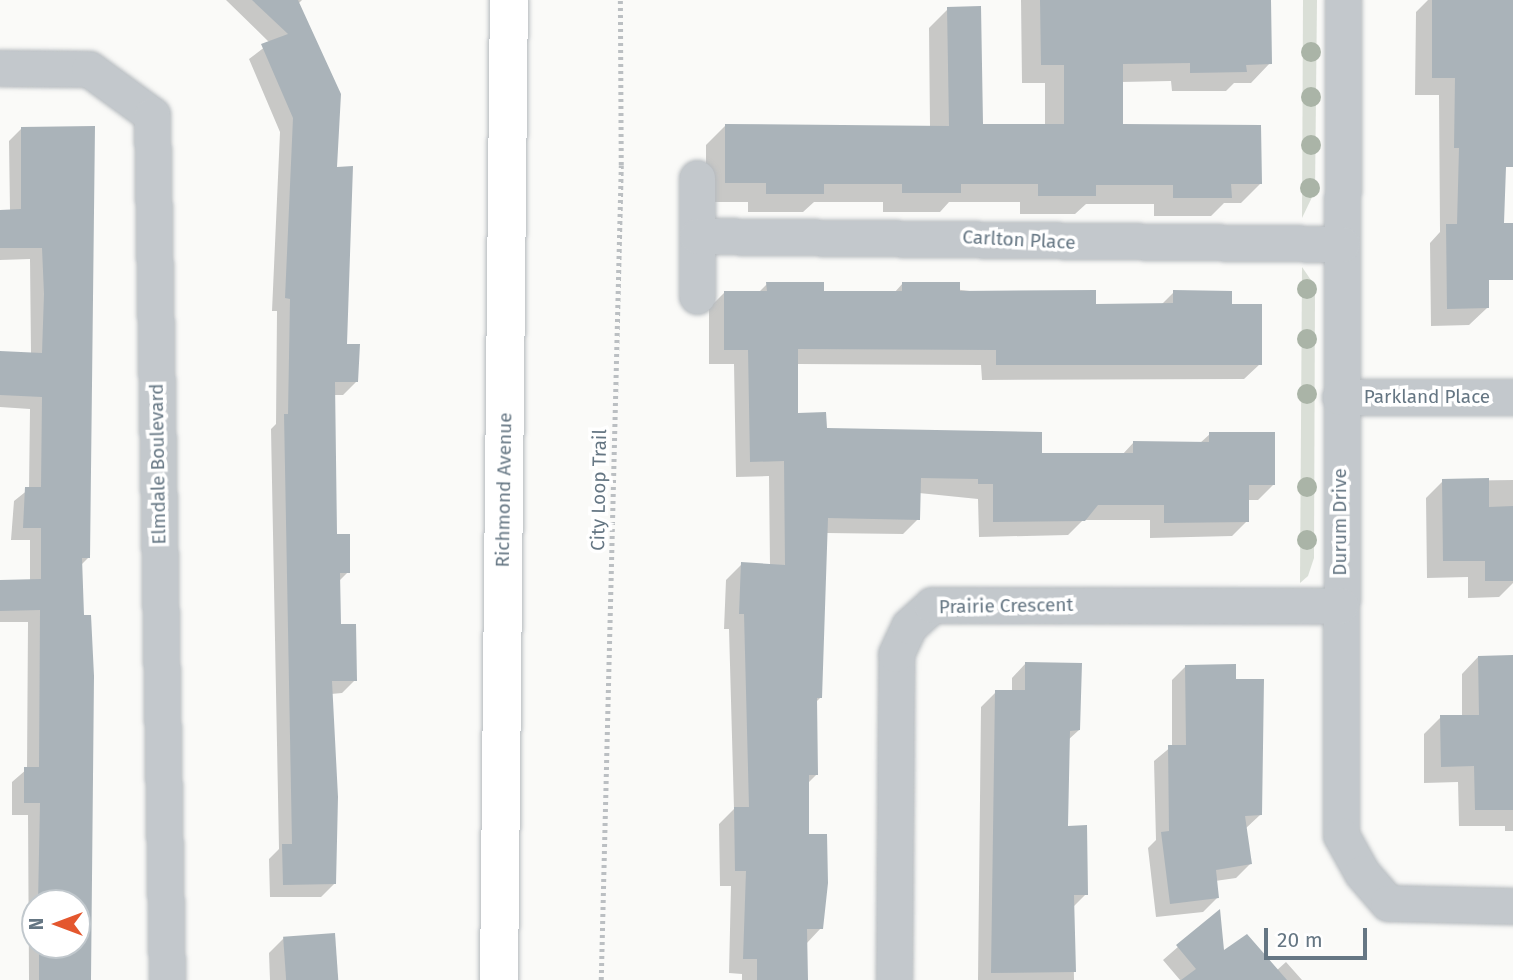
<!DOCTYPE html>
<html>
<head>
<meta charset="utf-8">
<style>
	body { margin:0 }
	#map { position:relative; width:1513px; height:980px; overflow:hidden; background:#fafaf8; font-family:"Fira Sans",sans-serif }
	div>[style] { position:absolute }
	.green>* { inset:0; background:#dadfd7 }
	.shadow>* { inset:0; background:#0003 }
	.building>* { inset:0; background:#aab3b9; transform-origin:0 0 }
	.path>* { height:4.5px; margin-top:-2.25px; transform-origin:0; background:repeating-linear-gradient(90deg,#bbbfc2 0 3.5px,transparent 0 7px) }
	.roads { filter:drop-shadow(0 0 2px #b5babe) drop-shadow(0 0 2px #b5babe) }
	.minor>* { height:35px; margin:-17.5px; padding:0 17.5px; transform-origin:17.5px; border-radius:17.5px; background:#c3c8cc }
	.major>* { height:38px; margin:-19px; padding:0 19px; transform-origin:19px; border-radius:19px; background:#fff }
	.trees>* { width:20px; height:20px; margin:-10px; border-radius:50%; background:#aab4a7 }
	span { translate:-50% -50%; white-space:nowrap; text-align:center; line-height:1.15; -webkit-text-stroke:7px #fff; paint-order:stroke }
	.street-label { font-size:19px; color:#657683 }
	.north { position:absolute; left:21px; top:889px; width:70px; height:70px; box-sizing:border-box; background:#fff; border:2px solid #c1c8cd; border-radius:50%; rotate:270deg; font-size:19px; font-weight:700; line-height:28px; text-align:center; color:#657683 }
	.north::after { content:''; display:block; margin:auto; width:24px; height:32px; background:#e4572e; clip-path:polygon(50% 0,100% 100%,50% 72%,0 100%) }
	.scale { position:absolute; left:1264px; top:928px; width:103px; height:32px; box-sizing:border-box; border:4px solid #657683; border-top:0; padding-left:9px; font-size:21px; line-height:24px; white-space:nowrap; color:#657683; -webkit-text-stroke:5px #fff; paint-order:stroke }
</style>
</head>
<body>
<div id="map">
	<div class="green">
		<div style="clip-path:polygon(1303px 0,1317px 0,1315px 191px,1302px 218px)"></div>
		<div style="clip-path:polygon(1302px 267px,1315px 286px,1314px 558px,1308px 576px,1300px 583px)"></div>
	</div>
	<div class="shadow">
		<div style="clip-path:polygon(226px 0,302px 0,298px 4px,336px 168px,346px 346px,356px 382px,343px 395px,333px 395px,335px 536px,348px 572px,338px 582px,339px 626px,355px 680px,342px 693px,331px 694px,335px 883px,321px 897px,270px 897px,269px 859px,279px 849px,271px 429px,276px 424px,277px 311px,272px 311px,280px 132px,249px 59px,270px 43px)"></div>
		<div style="clip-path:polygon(1021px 0,1269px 0,1270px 63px,1251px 83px,1234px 83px,1226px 91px,1172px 91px,1171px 81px,1121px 82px,1121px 125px,1260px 184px,1241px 203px,1224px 203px,1211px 216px,1154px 216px,1154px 204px,1086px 204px,1075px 214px,1020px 214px,1020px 202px,949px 202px,940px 212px,883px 212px,883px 202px,814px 202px,803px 212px,748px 212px,748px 202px,706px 202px,706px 145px,725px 126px,930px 127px,929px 28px,948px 9px,981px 125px,1045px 125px,1045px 83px,1022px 83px)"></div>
		<div style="clip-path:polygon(1428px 0,1513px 0,1513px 140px,1487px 143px,1487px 308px,1469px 325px,1431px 326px,1430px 243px,1440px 232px,1439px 95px,1415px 95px,1416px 12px)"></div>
		<div style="clip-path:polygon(evenodd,93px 128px,89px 557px,81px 565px,90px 980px,29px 980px,28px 815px,12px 815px,12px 782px,27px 769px,28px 622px,0 622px,0 582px,30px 581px,30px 540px,11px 540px,14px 501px,29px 489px,30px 409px,0 407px,0 353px,31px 354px,30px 259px,0 260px,0 211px,10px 211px,9px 141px,21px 129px,93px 128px,35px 903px,77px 903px,77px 945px,35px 945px,35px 903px)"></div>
		<div style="clip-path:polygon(903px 283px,1095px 306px,1161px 305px,1174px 292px,1230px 305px,1260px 364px,1244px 379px,982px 380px,981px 365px,797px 364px,797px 414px,825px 430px,1040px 455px,1122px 455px,1134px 442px,1200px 443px,1210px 434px,1274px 484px,1258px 500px,1247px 500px,1247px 521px,1232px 536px,1150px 538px,1150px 520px,1083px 520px,1068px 535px,979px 537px,978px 499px,919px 493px,918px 519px,903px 534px,826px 533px,821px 697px,816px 702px,817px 774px,807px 784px,808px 836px,821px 928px,806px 944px,807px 980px,742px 980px,742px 974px,729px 973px,731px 886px,720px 886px,719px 824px,734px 809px,729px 629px,724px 629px,726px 580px,742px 564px,770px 566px,769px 476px,736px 477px,734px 364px,709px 364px,709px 308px,725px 292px,759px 292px,767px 284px,822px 293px,894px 293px)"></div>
		<div style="clip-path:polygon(1513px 480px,1513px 583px,1499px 597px,1468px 598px,1468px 577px,1427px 578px,1426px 498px,1443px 481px)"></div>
		<div style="clip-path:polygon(1478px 657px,1513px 657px,1513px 831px,1505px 831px,1505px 826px,1459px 826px,1458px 782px,1424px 783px,1424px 734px,1441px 717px,1462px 717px,1462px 674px)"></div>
		<div style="clip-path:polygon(1026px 663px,1079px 730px,1068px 740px,1066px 828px,1086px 894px,1073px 907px,1074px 980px,978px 980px,981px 707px,996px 692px,1012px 692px,1012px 678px)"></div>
		<div style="clip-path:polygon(1186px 666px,1235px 681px,1260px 815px,1245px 829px,1250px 864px,1236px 878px,1215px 881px,1217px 898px,1203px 912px,1156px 917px,1148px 848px,1156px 840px,1154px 761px,1172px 746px,1172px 680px)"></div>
		<div style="clip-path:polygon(1218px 912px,1222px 953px,1276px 971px,1286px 962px,1302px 980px,1180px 980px,1163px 960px)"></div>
		<div style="clip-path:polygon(284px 938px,334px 980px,270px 980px,269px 953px)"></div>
	</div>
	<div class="building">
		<div style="clip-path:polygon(252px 0,298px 0,341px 94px,337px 167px,353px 166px,347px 344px,360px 344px,358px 382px,335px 382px,337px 534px,350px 534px,350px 573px,340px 573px,341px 624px,356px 624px,357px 681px,332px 681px,338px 797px,336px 884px,283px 885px,282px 844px,292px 844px,284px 414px,288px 414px,290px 299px,285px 298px,293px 118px,261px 44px,288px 34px)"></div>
		<div style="clip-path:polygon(1040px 0,1271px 0,1272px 64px,1246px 65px,1247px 72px,1190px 73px,1190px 63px,1123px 64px,1123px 124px,1261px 125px,1262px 184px,1231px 184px,1232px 198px,1173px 198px,1173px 185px,1096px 185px,1096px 196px,1038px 196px,1038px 184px,961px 184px,961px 193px,902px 193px,902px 184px,824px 184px,824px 194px,766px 194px,766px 183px,725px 183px,725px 124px,949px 126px,947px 7px,981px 6px,983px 124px,1064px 124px,1064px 65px,1041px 65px)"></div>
		<div style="clip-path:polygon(1432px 0,1513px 0,1513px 167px,1506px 167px,1504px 223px,1513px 223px,1513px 280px,1489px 280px,1489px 308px,1447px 309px,1446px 224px,1457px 224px,1459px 148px,1454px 148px,1455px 78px,1432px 78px)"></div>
		<div style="clip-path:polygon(95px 126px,90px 558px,82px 558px,84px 615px,91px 615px,94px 676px,91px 980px,39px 980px,39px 945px,77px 945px,77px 903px,38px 903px,40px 803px,24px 803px,24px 767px,39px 767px,40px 610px,0 611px,0 580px,41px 579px,41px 528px,23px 528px,25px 487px,41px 487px,42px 397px,0 395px,0 351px,42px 353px,44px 294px,42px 248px,0 248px,0 210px,21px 209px,21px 127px)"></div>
		<div style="clip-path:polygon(766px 282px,824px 282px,824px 291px,902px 291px,902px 282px,960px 282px,960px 291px,1096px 290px,1096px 304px,1173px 303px,1173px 290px,1232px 291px,1232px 304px,1262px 304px,1262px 365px,996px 365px,996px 350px,798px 349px,798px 413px,826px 412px,827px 428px,1042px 432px,1042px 453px,1133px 453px,1133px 441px,1209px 442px,1209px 432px,1275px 432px,1275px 485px,1249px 485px,1249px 522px,1164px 523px,1164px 505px,1098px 505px,1085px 521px,993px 522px,993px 484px,978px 484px,978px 479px,921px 478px,920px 520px,828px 518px,822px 698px,817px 698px,818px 775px,809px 775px,809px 834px,827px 834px,828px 883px,823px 929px,807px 929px,808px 980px,757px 980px,757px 959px,743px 959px,746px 871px,735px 871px,734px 807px,749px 807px,744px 614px,739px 614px,741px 562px,785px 565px,784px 461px,750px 462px,748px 350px,724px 350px,724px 291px,767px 291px)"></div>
		<div style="clip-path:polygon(1489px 478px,1489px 507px,1513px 506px,1513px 581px,1485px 581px,1485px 561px,1443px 561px,1442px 479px)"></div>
		<div style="clip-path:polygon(1513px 655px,1513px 810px,1475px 810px,1474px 766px,1441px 767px,1440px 715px,1479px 715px,1478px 656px)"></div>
		<div style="clip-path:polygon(1025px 662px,1082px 663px,1080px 730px,1070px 731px,1068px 826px,1087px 825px,1088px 895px,1074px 895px,1076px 972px,991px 973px,995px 690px,1025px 690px)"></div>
		<div style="clip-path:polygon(1236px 664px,1236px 679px,1264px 679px,1262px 815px,1245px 816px,1252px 864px,1216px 870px,1219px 898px,1170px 904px,1161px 832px,1169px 831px,1168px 745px,1186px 745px,1185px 665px)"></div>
		<div style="clip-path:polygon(1220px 909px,1224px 950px,1247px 934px,1287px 980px,1181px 980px,1196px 969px,1176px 945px)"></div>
		<div style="left:335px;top:933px;width:47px;height:52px;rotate:86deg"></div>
	</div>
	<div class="path">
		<div style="left:601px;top:980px;width:815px;rotate:-88.59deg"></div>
		<div style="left:621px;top:165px;width:165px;rotate:-90.3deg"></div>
	</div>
	<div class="roads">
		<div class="minor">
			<div style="left:1343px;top:0;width:835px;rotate:90.14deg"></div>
			<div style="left:1341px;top:835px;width:43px;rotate:61.1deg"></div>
			<div style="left:1362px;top:873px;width:40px;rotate:49deg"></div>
			<div style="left:1388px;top:903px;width:125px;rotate:1.4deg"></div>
			<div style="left:0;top:68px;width:89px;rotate:0.6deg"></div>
			<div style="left:89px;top:69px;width:78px;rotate:36.1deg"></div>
			<div style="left:152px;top:115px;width:865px;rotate:89.01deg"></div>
			<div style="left:697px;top:178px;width:118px;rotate:90deg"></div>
			<div style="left:697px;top:236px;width:645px;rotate:0.71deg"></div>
			<div style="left:1340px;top:397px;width:173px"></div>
			<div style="left:894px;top:980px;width:326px;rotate:-89.6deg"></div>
			<div style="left:896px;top:654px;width:31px;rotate:-65deg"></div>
			<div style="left:909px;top:626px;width:31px;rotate:-42deg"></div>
			<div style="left:932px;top:605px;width:408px;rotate:0.1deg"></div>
		</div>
		<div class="major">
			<div style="left:499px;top:980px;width:980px;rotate:-89.42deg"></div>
		</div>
	</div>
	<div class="trees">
		<div style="left:1311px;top:52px"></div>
		<div style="left:1311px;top:97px"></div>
		<div style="left:1311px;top:145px"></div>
		<div style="left:1310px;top:188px"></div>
		<div style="left:1307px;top:289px"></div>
		<div style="left:1307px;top:339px"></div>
		<div style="left:1307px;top:394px"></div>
		<div style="left:1307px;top:487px"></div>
		<div style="left:1307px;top:540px"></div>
	</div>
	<div class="street-label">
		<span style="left:1019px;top:240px;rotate:3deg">Carlton Place</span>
		<span style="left:1427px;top:397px">Parkland Place</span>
		<span style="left:158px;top:464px;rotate:-91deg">Elmdale Boulevard</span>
		<span style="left:504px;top:490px;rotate:-89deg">Richmond Avenue</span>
		<span style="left:599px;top:490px;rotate:-89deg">City Loop Trail</span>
		<span style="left:1340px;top:522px;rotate:-90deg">Durum Drive</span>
		<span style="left:1006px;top:606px;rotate:-1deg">Prairie Crescent</span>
	</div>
	<div class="north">N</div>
	<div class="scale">20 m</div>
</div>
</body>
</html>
